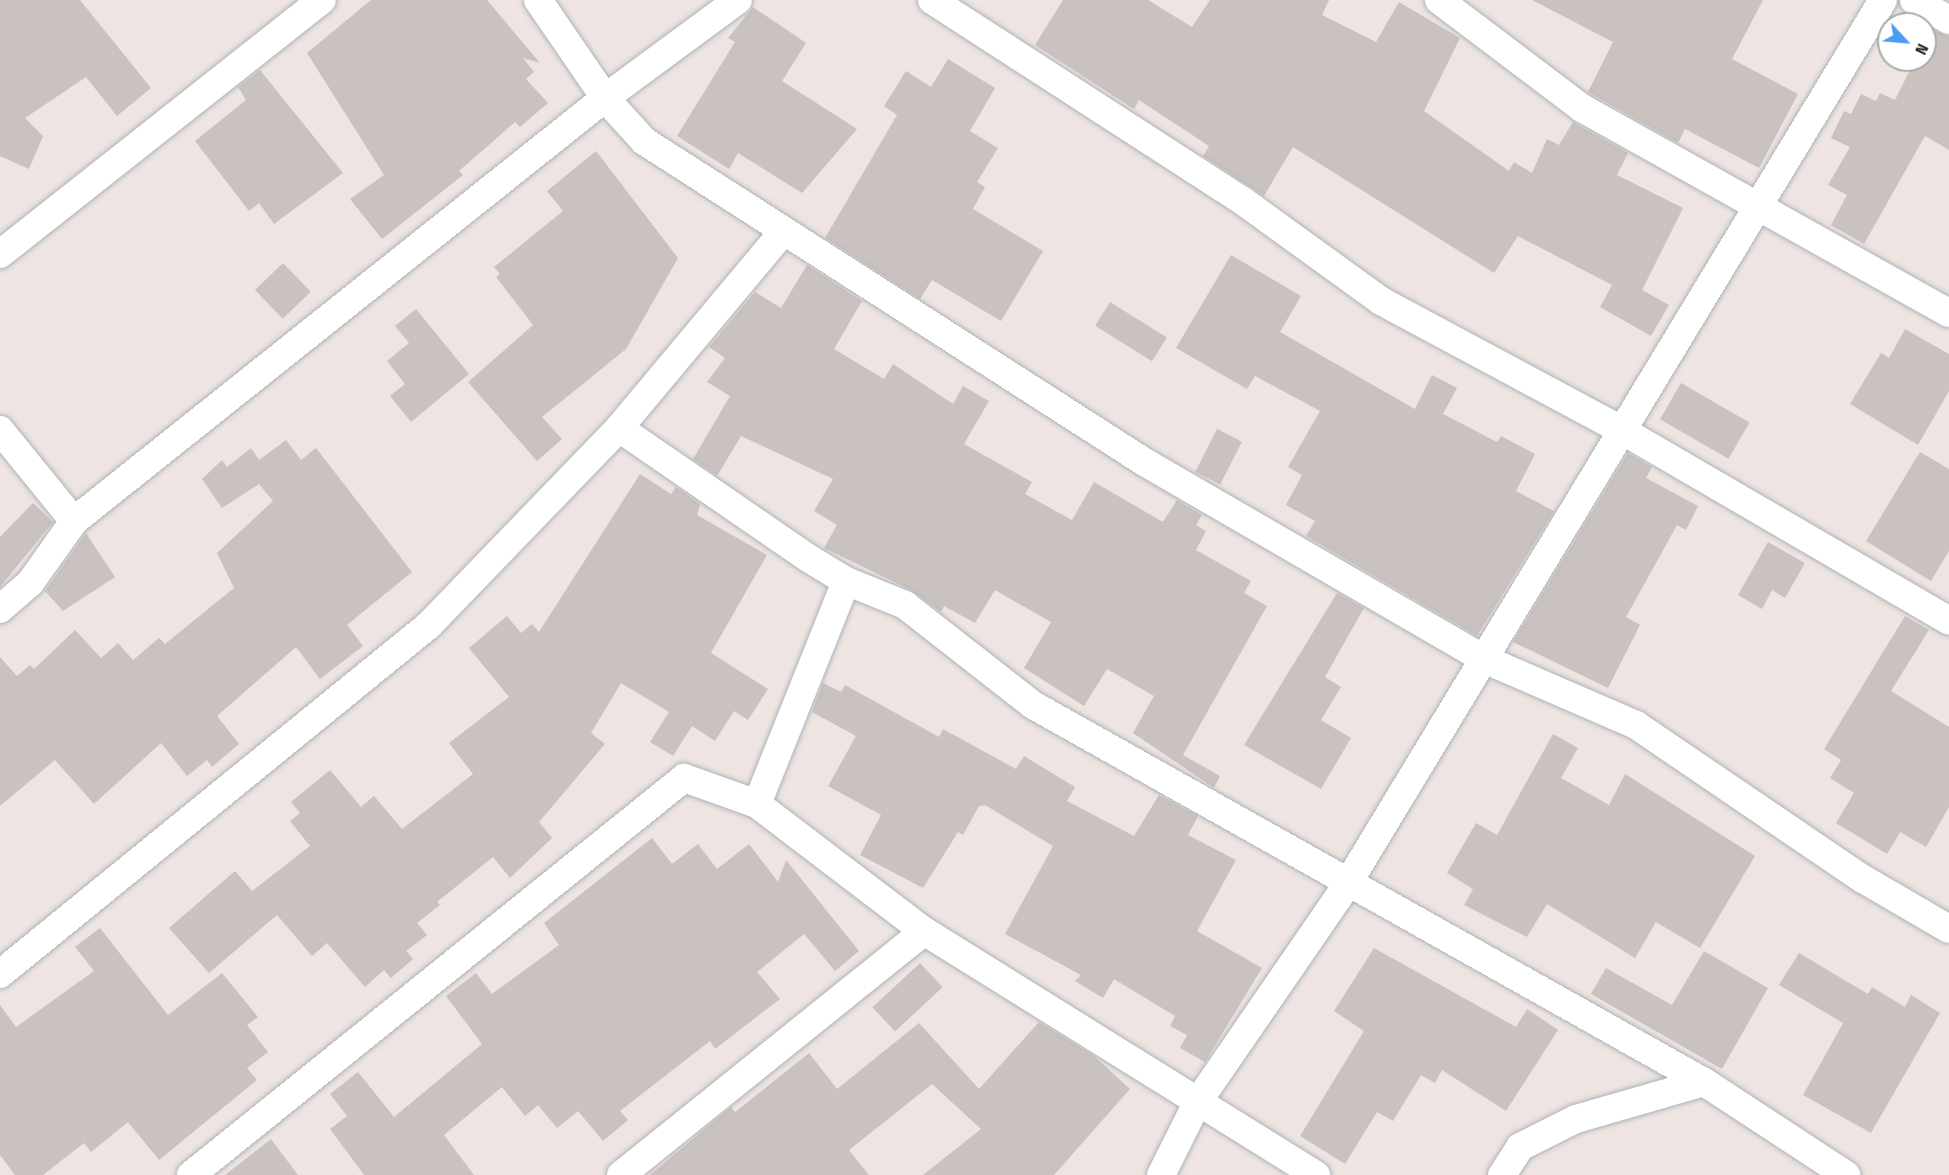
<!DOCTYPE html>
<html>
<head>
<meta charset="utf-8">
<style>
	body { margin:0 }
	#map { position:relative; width:1949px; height:1175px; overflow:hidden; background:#eee4e1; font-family:"Fira Sans Condensed",sans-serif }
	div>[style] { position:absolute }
	.building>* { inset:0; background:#cac2bf; transform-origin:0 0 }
	.roads { filter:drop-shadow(0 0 2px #adb3b8) drop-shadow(0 0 2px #adb3b8) }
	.street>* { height:28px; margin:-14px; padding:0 14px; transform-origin:14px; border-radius:14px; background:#fff }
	span { translate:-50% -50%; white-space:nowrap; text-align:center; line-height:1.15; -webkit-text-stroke:5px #fff; paint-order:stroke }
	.north { position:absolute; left:1877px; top:12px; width:60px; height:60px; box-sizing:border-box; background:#fff; border:2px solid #ababab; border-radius:50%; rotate:116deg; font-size:16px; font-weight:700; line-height:24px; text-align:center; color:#2d2d2d }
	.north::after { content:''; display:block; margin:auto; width:21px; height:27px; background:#4b9cf0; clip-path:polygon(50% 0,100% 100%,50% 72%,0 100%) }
</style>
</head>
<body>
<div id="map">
	<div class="building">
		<div style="clip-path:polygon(0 0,80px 0,151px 88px,117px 116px,86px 77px,25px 118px,43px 136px,29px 169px,0 156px)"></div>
		<div style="clip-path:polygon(371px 0,487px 0,540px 63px,523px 58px,534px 72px,526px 79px,548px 103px,520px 127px,515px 122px,459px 171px,463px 175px,382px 239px,350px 199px,384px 175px,307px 53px)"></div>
		<div style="clip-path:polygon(1063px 0,1148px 0,1192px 27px,1210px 0,1329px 0,1322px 15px,1376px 42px,1399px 2px,1460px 38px,1424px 111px,1509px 171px,1514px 162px,1532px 173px,1547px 139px,1559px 145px,1573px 122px,1628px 153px,1617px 175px,1683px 208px,1642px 290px,1669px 305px,1651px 336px,1600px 307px,1612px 285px,1518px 236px,1494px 273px,1293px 147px,1264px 196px,1203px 156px,1209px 146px,1139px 100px,1134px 109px,1035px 45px)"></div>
		<div style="clip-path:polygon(1532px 0,1763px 0,1732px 59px,1798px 94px,1759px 168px,1685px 129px,1678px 143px,1588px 92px,1613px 42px)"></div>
		<div style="clip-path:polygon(753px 7px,806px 43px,782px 81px,857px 129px,802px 193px,738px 153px,729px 169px,677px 136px,735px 42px,728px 38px)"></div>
		<div style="clip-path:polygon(1931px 29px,1949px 36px,1949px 150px,1925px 136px,1864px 244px,1831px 225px,1847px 195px,1828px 185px,1850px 147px,1831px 138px,1844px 111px,1851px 114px,1861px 94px,1876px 101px,1880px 93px,1895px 100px,1915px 60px,1925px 60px)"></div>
		<div style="clip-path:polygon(948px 59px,995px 88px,970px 131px,998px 148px,977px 182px,985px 187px,973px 209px,1043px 251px,1001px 321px,932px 280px,920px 299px,825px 238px,897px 115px,884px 106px,906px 71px,931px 87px)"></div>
		<div style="clip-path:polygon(260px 70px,343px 173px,274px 224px,259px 203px,249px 211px,195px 141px,246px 100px,238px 87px)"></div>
		<div style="clip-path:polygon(596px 151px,678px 258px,626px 349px,542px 417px,562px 439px,537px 461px,468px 382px,533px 325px,496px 277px,500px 274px,494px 267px,563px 211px,547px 191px)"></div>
		<div style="clip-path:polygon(1231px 255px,1301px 296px,1280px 332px,1415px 409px,1432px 375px,1457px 388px,1443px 414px,1497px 442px,1501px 436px,1535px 454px,1516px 491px,1554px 511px,1477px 636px,1306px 536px,1315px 521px,1286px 505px,1302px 475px,1288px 467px,1320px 411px,1255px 376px,1247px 389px,1176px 348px)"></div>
		<div style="left:283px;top:263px;width:40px;height:39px;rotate:46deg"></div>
		<div style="clip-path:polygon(807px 265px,862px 301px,834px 349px,884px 379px,893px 364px,953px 404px,963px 386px,989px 401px,964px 444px,1032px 482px,1025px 494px,1072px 520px,1094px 482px,1163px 522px,1177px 500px,1202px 515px,1196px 525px,1206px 531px,1196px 550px,1251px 581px,1244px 593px,1267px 606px,1183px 755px,1220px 776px,1214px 788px,1133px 733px,1154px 696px,1107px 669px,1084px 706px,1024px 668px,1051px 622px,995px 590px,975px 623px,944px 606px,941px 612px,911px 590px,824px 548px,837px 525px,814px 511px,833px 479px,741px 436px,717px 476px,693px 459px,730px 396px,707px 382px,725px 358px,709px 347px,755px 292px,781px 308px)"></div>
		<div style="left:1110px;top:302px;width:67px;height:28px;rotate:32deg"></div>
		<div style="clip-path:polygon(416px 309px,469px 374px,411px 422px,390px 396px,405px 384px,387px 361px,409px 343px,395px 326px)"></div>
		<div style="clip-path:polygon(1905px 329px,1949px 354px,1949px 391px,1918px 445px,1850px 404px,1881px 353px,1889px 358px)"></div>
		<div style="left:1681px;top:383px;width:79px;height:42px;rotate:30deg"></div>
		<div style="left:1217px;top:429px;width:28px;height:48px;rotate:27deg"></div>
		<div style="clip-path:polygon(286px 440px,301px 460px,316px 448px,412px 572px,347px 625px,363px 646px,320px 679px,296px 647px,217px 716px,239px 744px,212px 767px,207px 760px,187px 776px,161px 743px,94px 804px,55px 760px,0 806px,0 657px,17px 676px,30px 665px,34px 669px,75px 630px,101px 658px,118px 643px,133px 660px,159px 638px,165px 644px,234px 588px,217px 553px,273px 501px,259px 484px,222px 508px,202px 479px,222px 460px,227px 467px,251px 448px,259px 460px)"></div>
		<div style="clip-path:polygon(1920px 452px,1949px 469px,1949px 551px,1931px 581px,1866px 541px)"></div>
		<div style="clip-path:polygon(1628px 453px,1652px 467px,1646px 478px,1698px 506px,1686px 530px,1677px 525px,1626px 617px,1640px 625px,1608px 688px,1513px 642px)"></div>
		<div style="clip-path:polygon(640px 474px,671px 494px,676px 487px,700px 504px,697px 515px,767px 555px,711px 653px,768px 689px,748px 720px,734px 711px,715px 741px,692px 726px,673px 756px,650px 742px,669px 712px,621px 683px,591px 733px,605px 744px,539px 822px,552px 838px,510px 878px,493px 857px,437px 902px,440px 905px,417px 923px,427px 935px,406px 951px,413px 959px,391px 978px,384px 970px,365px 987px,327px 943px,312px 956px,277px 915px,209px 973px,169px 928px,235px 871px,252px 891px,310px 846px,290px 821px,300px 813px,291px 802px,330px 770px,361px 807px,374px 796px,402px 829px,473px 774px,449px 743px,509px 697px,469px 648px,507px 616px,521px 633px,532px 624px,539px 632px)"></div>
		<div style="clip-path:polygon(33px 503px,53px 522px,0 587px,0 537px)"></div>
		<div style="clip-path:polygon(86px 533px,115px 577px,63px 611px,45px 591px)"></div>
		<div style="clip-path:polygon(1768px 542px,1805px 563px,1785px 598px,1772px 590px,1762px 609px,1738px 595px)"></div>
		<div style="clip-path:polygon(1337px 593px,1364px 608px,1325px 677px,1341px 687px,1321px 720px,1351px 738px,1321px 789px,1244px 745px)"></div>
		<div style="clip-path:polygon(1905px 616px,1929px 630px,1891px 691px,1949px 727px,1949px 807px,1926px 847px,1900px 832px,1887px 854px,1836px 823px,1854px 793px,1830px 778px,1841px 760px,1824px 749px)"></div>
		<div style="clip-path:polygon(823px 683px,841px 692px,845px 685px,939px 737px,943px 729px,1016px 769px,1024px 756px,1075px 787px,1067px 801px,1134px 836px,1159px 795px,1198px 816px,1188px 835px,1236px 860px,1197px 931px,1262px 968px,1205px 1062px,1180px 1048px,1187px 1035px,1170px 1026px,1175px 1016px,1114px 979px,1103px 998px,1075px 981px,1081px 975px,1005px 934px,1053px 846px,985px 805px,979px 806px,963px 835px,958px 832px,923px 888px,860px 855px,881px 815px,828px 786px,856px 736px,812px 712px)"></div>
		<div style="clip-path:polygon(1553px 734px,1578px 748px,1561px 778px,1609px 805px,1625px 774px,1755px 856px,1700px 948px,1656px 922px,1635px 958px,1547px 904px,1527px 937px,1464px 905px,1473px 889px,1447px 873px,1476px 823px,1497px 835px)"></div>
		<div style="clip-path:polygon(652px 838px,672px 864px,698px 844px,717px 869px,749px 844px,778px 882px,786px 860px,859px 951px,835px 971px,804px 934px,757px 972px,780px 999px,715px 1049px,710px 1041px,620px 1111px,628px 1120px,603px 1141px,578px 1111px,557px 1128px,538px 1105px,525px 1116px,502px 1087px,444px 1135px,474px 1175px,364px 1175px,330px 1129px,347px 1116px,330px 1094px,358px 1072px,394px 1117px,482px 1044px,446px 996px,476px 973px,492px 994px,559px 945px,544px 923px)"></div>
		<div style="clip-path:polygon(100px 928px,168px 1015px,222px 973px,258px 1017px,247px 1025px,268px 1052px,247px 1068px,257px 1080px,159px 1160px,128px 1122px,91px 1152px,84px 1143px,43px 1175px,15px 1175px,0 1155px,0 1005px,16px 1027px,94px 971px,75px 947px)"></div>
		<div style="clip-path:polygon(1374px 948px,1516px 1027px,1527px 1009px,1558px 1030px,1506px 1111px,1442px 1070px,1435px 1083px,1421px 1075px,1393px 1121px,1377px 1112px,1345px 1164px,1300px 1136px,1364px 1031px,1334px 1011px)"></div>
		<div style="clip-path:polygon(1704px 951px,1768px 988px,1722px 1069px,1591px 994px,1606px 968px,1672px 1005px)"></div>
		<div style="clip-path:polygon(1799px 953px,1868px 994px,1872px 987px,1905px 1007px,1911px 995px,1940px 1013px,1871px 1133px,1803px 1095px,1843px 1023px,1779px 985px)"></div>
		<div style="left:920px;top:963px;width:33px;height:65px;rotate:47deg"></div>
		<div style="clip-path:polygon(1039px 1022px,1094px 1056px,1130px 1089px,1054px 1175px,923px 1175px,981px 1129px,932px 1084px,849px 1150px,869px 1175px,650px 1175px,731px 1107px,735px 1112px,809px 1053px,837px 1089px,919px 1023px,979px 1089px)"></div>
		<div style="clip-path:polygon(271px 1139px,298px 1175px,225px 1175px)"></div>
	</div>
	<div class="roads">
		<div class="street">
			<div style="left:538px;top:0;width:119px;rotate:55.6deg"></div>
			<div style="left:605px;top:98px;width:58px;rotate:47.8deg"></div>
			<div style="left:644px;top:141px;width:596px;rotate:32.68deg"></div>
			<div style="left:1146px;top:463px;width:393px;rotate:30.1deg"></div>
			<div style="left:1486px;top:660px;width:163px;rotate:23.4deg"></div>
			<div style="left:1636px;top:725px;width:274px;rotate:34.2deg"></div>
			<div style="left:1863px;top:879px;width:99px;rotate:30.2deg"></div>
			<div style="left:932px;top:0;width:370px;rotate:32.9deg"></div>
			<div style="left:1243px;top:201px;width:170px;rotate:35.9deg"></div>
			<div style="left:1381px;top:301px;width:275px;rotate:28.2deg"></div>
			<div style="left:1623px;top:431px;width:377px;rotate:30.2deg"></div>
			<div style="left:1439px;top:0;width:179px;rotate:37.1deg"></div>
			<div style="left:1582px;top:108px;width:420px;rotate:29.2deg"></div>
			<div style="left:1914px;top:0;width:40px;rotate:29.7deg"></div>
			<div style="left:0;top:254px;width:410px;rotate:-38.3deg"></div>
			<div style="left:619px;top:428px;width:229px;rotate:34.5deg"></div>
			<div style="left:808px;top:558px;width:44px;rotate:31.2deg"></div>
			<div style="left:846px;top:581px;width:64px;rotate:22.1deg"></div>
			<div style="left:905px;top:605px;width:162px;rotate:38deg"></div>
			<div style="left:1033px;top:705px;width:770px;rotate:29.33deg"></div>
			<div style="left:1704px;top:1082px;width:170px;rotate:33.2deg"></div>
			<div style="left:0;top:430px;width:117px;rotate:50.9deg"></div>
			<div style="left:0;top:609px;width:40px;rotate:-41deg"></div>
			<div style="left:30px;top:583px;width:76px;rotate:-54.6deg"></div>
			<div style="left:74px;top:521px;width:679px;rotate:-38.54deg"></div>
			<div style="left:605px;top:98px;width:165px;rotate:-36.4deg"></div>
			<div style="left:757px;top:804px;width:240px;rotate:-68.2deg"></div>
			<div style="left:0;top:974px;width:553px;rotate:-39.13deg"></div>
			<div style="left:429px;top:625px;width:274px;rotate:-46deg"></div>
			<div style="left:619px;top:428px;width:256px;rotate:-50.1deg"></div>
			<div style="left:191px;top:1175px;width:633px;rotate:-38.84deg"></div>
			<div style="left:684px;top:778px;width:77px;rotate:19.6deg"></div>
			<div style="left:757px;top:804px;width:210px;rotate:37.3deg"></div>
			<div style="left:924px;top:931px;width:462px;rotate:31.9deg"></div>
			<div style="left:621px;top:1175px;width:389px;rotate:-38.8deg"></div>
			<div style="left:1161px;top:1175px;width:80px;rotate:-63.4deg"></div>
			<div style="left:1197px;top:1103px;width:267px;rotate:-55.5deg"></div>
			<div style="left:1348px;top:883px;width:1032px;rotate:-58.79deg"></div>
			<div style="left:1502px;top:1175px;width:33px;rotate:-57deg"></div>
			<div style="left:1520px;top:1147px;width:63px;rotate:-26.6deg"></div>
			<div style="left:1576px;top:1119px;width:133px;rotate:-16.1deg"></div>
		</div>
	</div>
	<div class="north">N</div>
</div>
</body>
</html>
